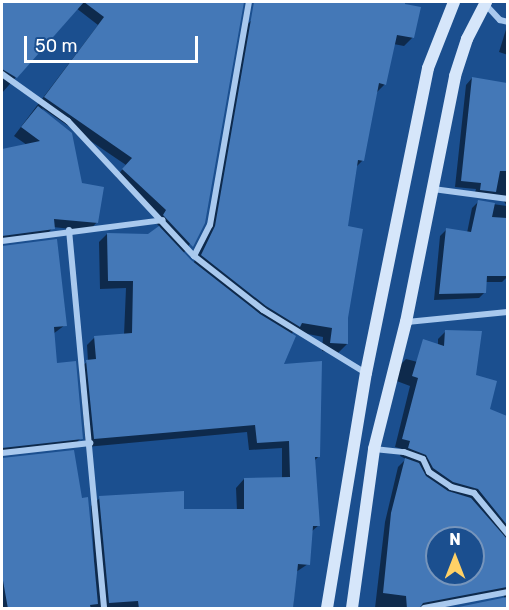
<!DOCTYPE html>
<html>
<head>
<meta charset="utf-8">
<style>
	body { margin:0 }
	#map { position:relative; width:509px; height:610px; overflow:hidden; background:#1b4f8f; font-family:Rubik,sans-serif }
	div>[style] { position:absolute }
	.shadow>* { inset:0; background:#0007 }
	.building>* { inset:0; background:#4478b7 }
	.minor>* { height:6px; margin:-3px; padding:0 3px; transform-origin:3px; border-radius:3px; background:#a9c9ee }
	.secondary>* { height:12px; margin:-6px; padding:0 6px; transform-origin:6px; border-radius:6px; background:#d6e6fa }
	span { translate:-50% -50%; white-space:nowrap; text-align:center; line-height:1.15; -webkit-text-stroke:4.5px #1b4f8f; paint-order:stroke }
	.frame { position:absolute; inset:0; border:3px solid #fff; pointer-events:none }
	.north { position:absolute; left:425px; top:526px; width:60px; height:60px; box-sizing:border-box; background:#1b4f8f; border:2px solid #7695bc; border-radius:50%; rotate:0deg; font-size:16px; font-weight:700; line-height:24px; text-align:center; color:#fff }
	.north::after { content:''; display:block; margin:auto; width:21px; height:27px; background:#ffd166; clip-path:polygon(50% 0,100% 100%,50% 72%,0 100%) }
	.scale { position:absolute; left:24px; top:36px; width:174px; height:27px; box-sizing:border-box; border:3px solid #fff; border-top:0; padding-left:8px; font-size:18px; line-height:21px; white-space:nowrap; color:#fff; -webkit-text-stroke:4px #1b4f8f; paint-order:stroke }
</style>
</head>
<body>
<div id="map">
	<div class="shadow">
		<div style="clip-path:polygon(2px 2px,227px 2px,204px 223px,183px 254px,193px 264px,207px 236px,243px 28px,253px 19px,258px 2px,375px 2px,378px 15px,413px 37px,404px 46px,383px 42px,385px 84px,375px 94px,363px 160px,356px 167px,346px 227px,347px 344px,338px 353px,322px 351px,323px 337px,293px 331px,282px 366px,319px 456px,314px 461px,319px 525px,311px 532px,308px 564px,296px 572px,293px 608px,2px 608px,2px 459px,95px 579px,91px 506px,100px 498px,183px 511px,237px 511px,236px 488px,244px 479px,282px 478px,282px 448px,249px 450px,247px 432px,86px 447px,79px 369px,88px 361px,87px 345px,95px 337px,124px 335px,126px 288px,100px 289px,99px 242px,107px 234px,148px 236px,160px 227px,156px 223px,160px 218px,116px 177px,126px 165px,42px 108px,97px 222px,89px 231px,53px 227px,46px 236px,2px 242px,2px 151px,27px 145px,14px 136px,98px 25px,76px 8px,2px 93px)"></div>
		<div style="clip-path:polygon(508px 23px,508px 55px,499px 52px)"></div>
		<div style="clip-path:polygon(472px 78px,508px 84px,508px 276px,502px 282px,485px 282px,485px 292px,479px 298px,434px 300px,440px 236px,447px 229px,467px 233px,472px 208px,478px 202px,507px 206px,503px 200px,474px 196px,476px 189px,455px 187px,466px 85px)"></div>
		<div style="clip-path:polygon(2px 247px,65px 325px,53px 334px,56px 365px,81px 438px,73px 446px,2px 454px)"></div>
		<div style="clip-path:polygon(445px 332px,481px 332px,438px 359px,438px 339px)"></div>
		<div style="clip-path:polygon(evenodd,406px 359px,495px 382px,488px 410px,508px 417px,508px 608px,457px 608px,505px 599px,503px 594px,421px 608px,375px 608px,385px 522px,398px 467px,406px 459px,400px 456px,402px 449px,395px 447px,410px 386px,394px 380px,397px 368px,406px 359px,437px 538px,473px 538px,473px 574px,437px 574px,437px 538px)"></div>
	</div>
	<div class="building">
		<div style="clip-path:polygon(2px 2px,84px 2px,17px 78px,2px 69px)"></div>
		<div style="clip-path:polygon(84px 2px,244px 2px,205px 223px,193px 247px,163px 215px,166px 210px,122px 169px,132px 158px,44px 97px,104px 17px)"></div>
		<div style="clip-path:polygon(254px 2px,405px 2px,405px 4px,421px 7px,414px 38px,397px 35px,386px 85px,379px 83px,364px 161px,358px 160px,348px 226px,363px 229px,348px 318px,348px 344px,330px 343px,332px 328px,302px 323px,300px 327px,266px 306px,201px 255px,215px 226px)"></div>
		<div style="clip-path:polygon(472px 77px,507px 83px,507px 171px,500px 171px,496px 192px,480px 190px,481px 183px,461px 181px)"></div>
		<div style="clip-path:polygon(38px 106px,72px 133px,82px 183px,104px 187px,98px 223px,54px 219px,55px 229px,2px 236px,2px 149px,40px 141px,21px 127px)"></div>
		<div style="clip-path:polygon(478px 200px,495px 203px,492px 217px,507px 218px,507px 276px,487px 276px,486px 293px,439px 294px,446px 228px,471px 232px)"></div>
		<div style="clip-path:polygon(159px 226px,191px 260px,260px 314px,296px 336px,284px 364px,322px 361px,320px 457px,315px 457px,320px 526px,313px 526px,310px 565px,298px 564px,293px 609px,139px 609px,138px 601px,109px 603px,99px 496px,184px 491px,184px 509px,244px 509px,244px 478px,290px 477px,289px 441px,257px 443px,255px 425px,94px 439px,86px 360px,96px 359px,94px 336px,132px 333px,133px 281px,108px 281px,107px 233px,148px 234px)"></div>
		<div style="clip-path:polygon(57px 239px,67px 326px,54px 327px,57px 363px,76px 361px,83px 439px,2px 448px,2px 246px)"></div>
		<div style="clip-path:polygon(445px 330px,482px 331px,476px 375px,497px 381px,490px 409px,507px 416px,507px 525px,478px 489px,453px 482px,433px 468px,426px 455px,408px 448px,410px 441px,402px 439px,418px 378px,412px 376px,423px 339px,444px 346px)"></div>
		<div style="clip-path:polygon(74px 450px,82px 498px,88px 497px,98px 604px,90px 605px,91px 609px,8px 609px,2px 575px,2px 458px)"></div>
		<div style="clip-path:polygon(evenodd,405px 458px,419px 463px,426px 476px,448px 491px,471px 498px,507px 539px,507px 587px,423px 603px,419px 609px,407px 609px,406px 596px,383px 593px,391px 513px,405px 458px,437px 538px,473px 538px,473px 574px,437px 574px,437px 538px)"></div>
		<div style="clip-path:polygon(507px 597px,507px 609px,449px 609px)"></div>
	</div>
	<div class="minor">
		<div style="left:485px;top:4px;width:22px;rotate:47deg"></div>
		<div style="left:500px;top:20px;width:8px;rotate:14deg"></div>
		<div style="left:2px;top:74px;width:81px;rotate:35.5deg"></div>
		<div style="left:68px;top:121px;width:185px;rotate:47deg"></div>
		<div style="left:194px;top:256px;width:88px;rotate:38deg"></div>
		<div style="left:263px;top:310px;width:121px;rotate:31.5deg"></div>
		<div style="left:433px;top:189px;width:76px;rotate:7.6deg"></div>
		<div style="left:69px;top:230px;width:380px;rotate:84.7deg"></div>
		<div style="left:2px;top:241px;width:162px;rotate:-7.4deg"></div>
		<div style="left:194px;top:256px;width:35px;rotate:-63deg"></div>
		<div style="left:210px;top:225px;width:226px;rotate:-80.1deg"></div>
		<div style="left:407px;top:322px;width:101px;rotate:-5.7deg"></div>
		<div style="left:374px;top:449px;width:30px;rotate:6deg"></div>
		<div style="left:404px;top:452px;width:20px;rotate:20deg"></div>
		<div style="left:423px;top:459px;width:14px;rotate:65deg"></div>
		<div style="left:429px;top:472px;width:27px;rotate:34deg"></div>
		<div style="left:451px;top:487px;width:24px;rotate:15deg"></div>
		<div style="left:474px;top:493px;width:53px;rotate:50.3deg"></div>
		<div style="left:2px;top:453px;width:89px;rotate:-6.5deg"></div>
		<div style="left:424px;top:608px;width:86px;rotate:-10.8deg"></div>
	</div>
	<div class="secondary">
		<div style="left:327px;top:608px;width:238px;rotate:-80.6deg"></div>
		<div style="left:366px;top:373px;width:311px;rotate:-78.5deg"></div>
		<div style="left:428px;top:68px;width:71px;rotate:-68.5deg"></div>
		<div style="left:352px;top:608px;width:161px;rotate:-82.1deg"></div>
		<div style="left:374px;top:449px;width:131px;rotate:-75.9deg"></div>
		<div style="left:406px;top:322px;width:251px;rotate:-78.7deg"></div>
		<div style="left:455px;top:76px;width:39px;rotate:-72deg"></div>
		<div style="left:467px;top:39px;width:42px;rotate:-62.8deg"></div>
	</div>
	<div class="frame"></div>
	<div class="north">N</div>
	<div class="scale">50 m</div>
</div>
</body>
</html>
